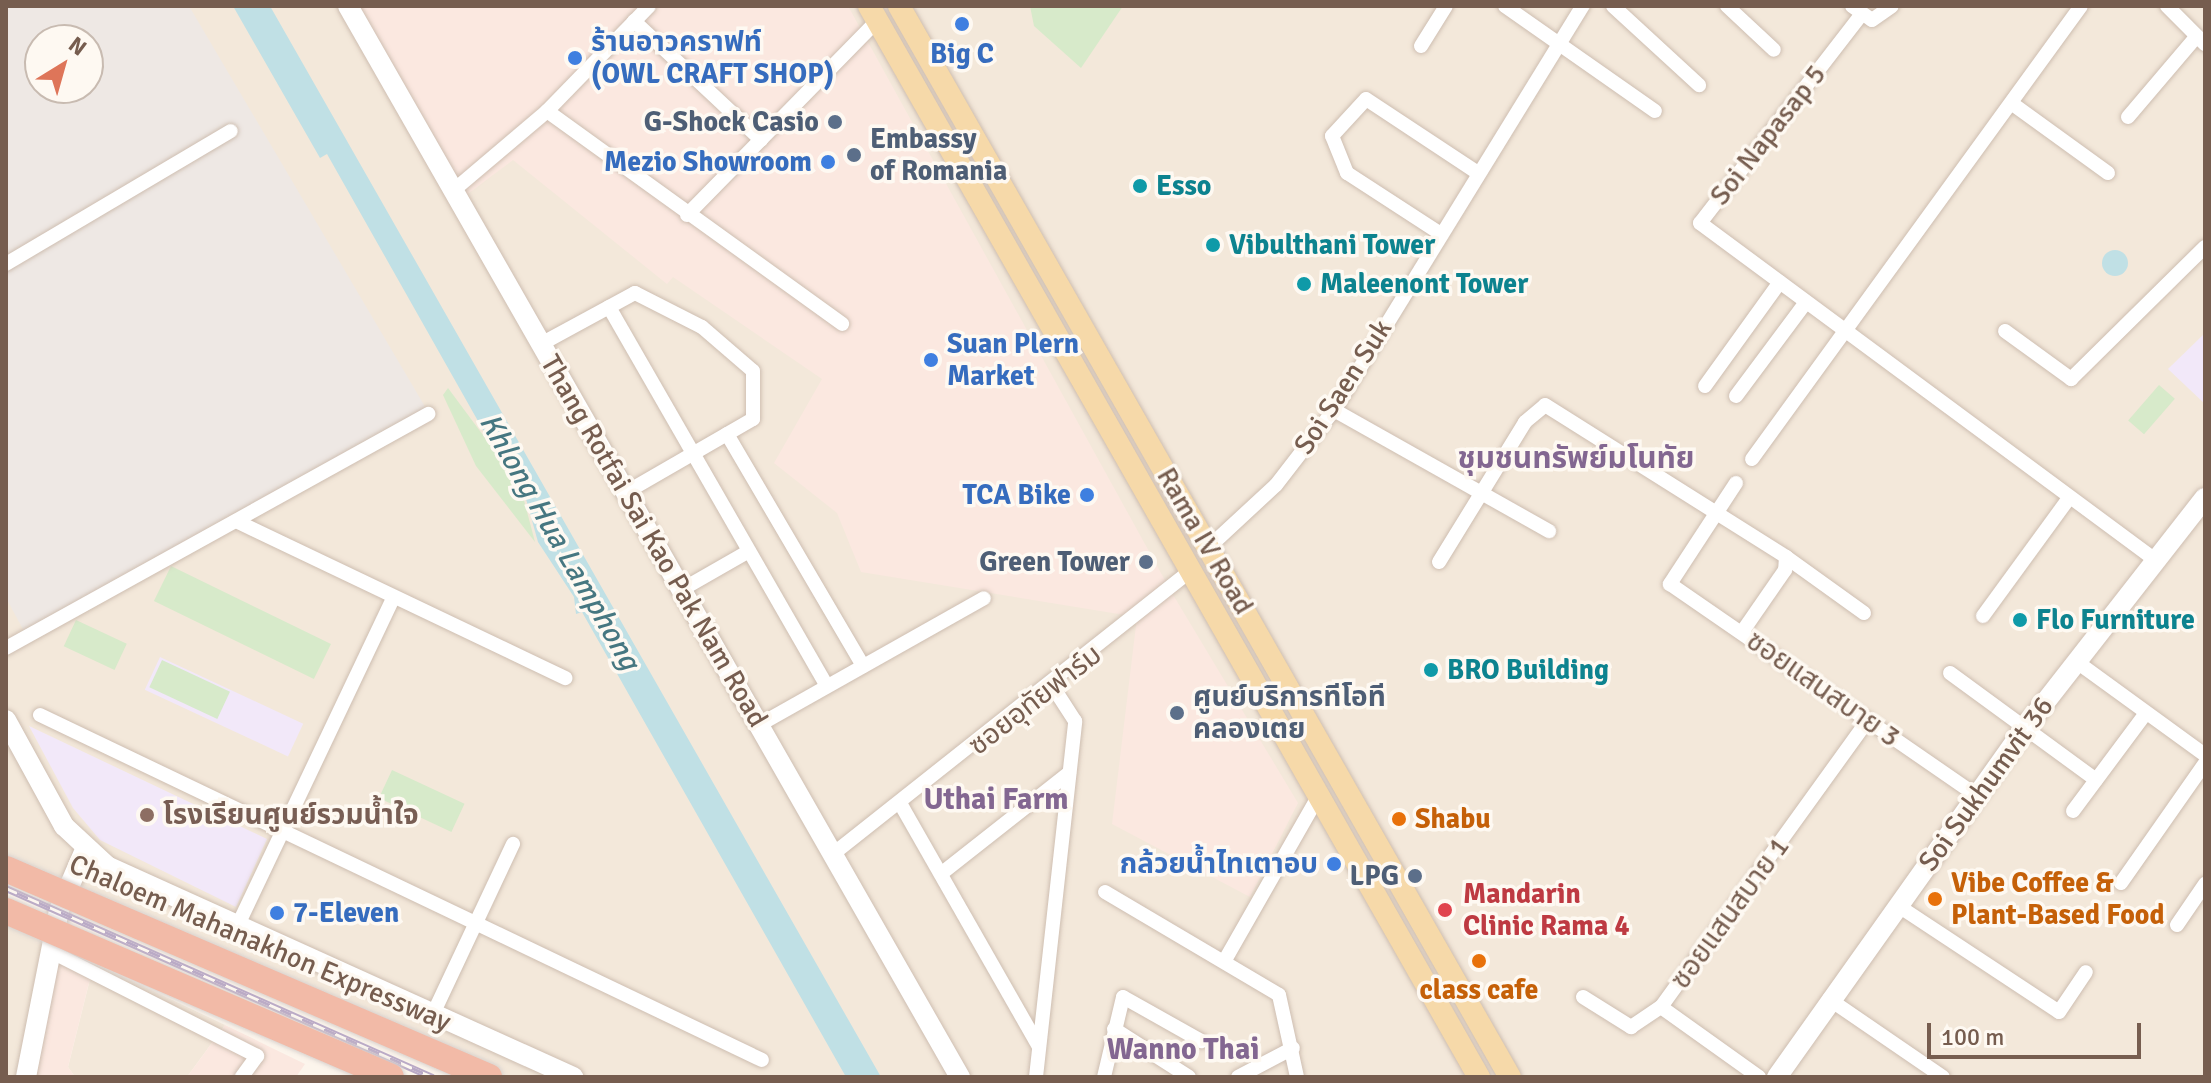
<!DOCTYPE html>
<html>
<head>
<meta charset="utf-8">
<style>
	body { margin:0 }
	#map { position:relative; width:2211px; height:1083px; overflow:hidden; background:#fcf5ec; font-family:Signika,"Noto Sans Thai",sans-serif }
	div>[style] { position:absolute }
	.residential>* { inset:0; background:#f3e8da }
	.commercial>* { inset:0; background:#fbe8e0 }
	.industrial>* { inset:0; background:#eee8e4 }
	.education>* { inset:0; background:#f2e8f9; transform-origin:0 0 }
	.green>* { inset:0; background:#d7eaca; transform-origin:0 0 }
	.water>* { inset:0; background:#c0e0e5 }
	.round { border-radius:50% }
	.roads { filter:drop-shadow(0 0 2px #cebeb1) drop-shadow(0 0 2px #cebeb1) }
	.street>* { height:14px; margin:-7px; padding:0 7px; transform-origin:7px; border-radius:7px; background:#fff }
	.secondary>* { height:20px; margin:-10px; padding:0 10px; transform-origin:10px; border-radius:10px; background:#fff }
	.primary>* { height:22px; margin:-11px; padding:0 11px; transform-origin:11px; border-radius:11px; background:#f6d9a9 }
	.rail>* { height:7px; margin-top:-3.5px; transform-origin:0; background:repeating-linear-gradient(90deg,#fef9f2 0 12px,#b9a9c6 0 24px); box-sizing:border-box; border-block:2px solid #b9a9c6 }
	.bridges { filter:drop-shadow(0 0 2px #d9d2ce) drop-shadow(0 0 2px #d9d2ce) }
	.highway-bridge>* { height:26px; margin:-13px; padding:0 13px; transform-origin:13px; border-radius:13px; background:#f2baa7 }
	.dots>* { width:22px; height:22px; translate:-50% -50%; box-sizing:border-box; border:4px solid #fef9f2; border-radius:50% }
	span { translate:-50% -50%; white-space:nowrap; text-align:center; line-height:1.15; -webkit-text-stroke:7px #fef9f2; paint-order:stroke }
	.shop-label { font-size:28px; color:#366cbe; font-weight:700 }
	.left { translate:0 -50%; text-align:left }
	.right { translate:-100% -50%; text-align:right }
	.service-label { font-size:28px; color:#4e5e75; font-weight:700 }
	.street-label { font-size:28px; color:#765d4f }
	.culture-label { font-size:28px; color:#0d838f; font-weight:700 }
	.education-label { font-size:28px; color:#785e54; font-weight:700 }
	.food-label { font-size:28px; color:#c56008; font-weight:700 }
	.health-label { font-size:28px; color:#be3a42; font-weight:700 }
	.neighbourhood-label { font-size:30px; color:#836791; font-weight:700 }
	.water-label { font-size:30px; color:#467781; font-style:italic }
	.frame { position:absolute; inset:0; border:8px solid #765d4f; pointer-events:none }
	.north { position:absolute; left:24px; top:24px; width:80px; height:80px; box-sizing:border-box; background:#fef9f2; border:2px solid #c8bbb1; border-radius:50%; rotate:37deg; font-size:22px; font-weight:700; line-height:32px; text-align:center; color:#765d4f }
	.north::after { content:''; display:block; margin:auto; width:28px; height:36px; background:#de7559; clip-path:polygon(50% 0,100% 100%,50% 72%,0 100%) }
	.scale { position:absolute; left:1927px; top:1023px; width:214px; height:36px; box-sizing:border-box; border:4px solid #765d4f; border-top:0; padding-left:10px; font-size:24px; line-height:28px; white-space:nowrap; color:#765d4f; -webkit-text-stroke:6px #fef9f2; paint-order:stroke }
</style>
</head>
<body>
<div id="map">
	<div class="residential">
		<div style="clip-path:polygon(evenodd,6px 6px,2205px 6px,2205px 1077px,468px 1077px,6px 857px,6px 6px,40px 40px,88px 40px,88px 88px,40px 88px,40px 40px)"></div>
		<div style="clip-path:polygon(6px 899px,55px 920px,23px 1077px,6px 1077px)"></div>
		<div style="clip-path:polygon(94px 963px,225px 1025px,187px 1077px,75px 1077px,68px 1067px)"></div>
	</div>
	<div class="commercial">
		<div style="clip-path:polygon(356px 6px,848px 6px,1172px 593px,1298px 803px,1250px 897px,1112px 824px,1137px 617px,861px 572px,837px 513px,774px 463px,822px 379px,673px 277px,667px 284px,513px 160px,465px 196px)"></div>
		<div style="clip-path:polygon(50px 942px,94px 963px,68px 1067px,75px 1077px,23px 1077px)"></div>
		<div style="clip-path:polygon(225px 1025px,305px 1064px,296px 1077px,187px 1077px)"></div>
	</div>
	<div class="industrial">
		<div style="clip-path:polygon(evenodd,6px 6px,189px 6px,427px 410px,24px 631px,6px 598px,6px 6px,40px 40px,88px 40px,88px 88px,40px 88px,40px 40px)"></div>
	</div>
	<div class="education">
		<div style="clip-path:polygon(2205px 333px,2205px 404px,2168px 369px)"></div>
		<div style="left:160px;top:657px;width:158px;height:36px;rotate:25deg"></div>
		<div style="clip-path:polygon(29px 726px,267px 839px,236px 907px,100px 840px,73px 808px)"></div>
	</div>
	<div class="green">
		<div style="clip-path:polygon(1030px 6px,1123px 6px,1081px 68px,1034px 26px)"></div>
		<div style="left:2159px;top:385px;width:21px;height:47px;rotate:41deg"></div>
		<div style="clip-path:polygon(448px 388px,520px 485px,535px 542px,476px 466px,443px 395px)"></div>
		<div style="left:171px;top:566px;width:178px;height:39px;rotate:26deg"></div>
		<div style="left:76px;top:620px;width:56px;height:29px;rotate:25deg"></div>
		<div style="left:162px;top:660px;width:75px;height:30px;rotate:25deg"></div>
		<div style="left:392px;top:770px;width:80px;height:31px;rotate:25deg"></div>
	</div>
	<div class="water">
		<div style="clip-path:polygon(233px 6px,270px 6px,881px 1077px,846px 1077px,582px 612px,576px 614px,574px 597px,538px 542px,521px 481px,491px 444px,327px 154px,320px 158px)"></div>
		<div class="round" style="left:2102px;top:250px;width:26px;height:26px"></div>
	</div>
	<div class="roads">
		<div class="street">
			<div style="left:1505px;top:6px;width:183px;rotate:35deg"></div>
			<div style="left:1613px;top:6px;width:117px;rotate:42.6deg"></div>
			<div style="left:1727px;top:6px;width:64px;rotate:43.1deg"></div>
			<div style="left:1852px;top:6px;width:24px;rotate:35deg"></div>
			<div style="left:1872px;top:20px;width:24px;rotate:-35deg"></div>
			<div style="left:2167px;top:6px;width:54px;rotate:45deg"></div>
			<div style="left:1861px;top:15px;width:263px;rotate:127.7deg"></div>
			<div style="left:1700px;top:223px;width:565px;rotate:36.5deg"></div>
			<div style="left:634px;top:21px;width:174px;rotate:43.1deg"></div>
			<div style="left:1421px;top:46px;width:47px;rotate:-58deg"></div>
			<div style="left:2014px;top:105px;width:116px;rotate:35.9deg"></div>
			<div style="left:547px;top:111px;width:364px;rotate:35.8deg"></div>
			<div style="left:2128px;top:117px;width:106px;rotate:-49.6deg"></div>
			<div style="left:454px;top:190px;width:122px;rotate:-40.3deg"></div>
			<div style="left:547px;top:111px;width:146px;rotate:-45.8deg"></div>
			<div style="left:687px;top:215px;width:273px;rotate:-45.6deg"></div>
			<div style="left:1441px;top:234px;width:112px;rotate:-147deg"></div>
			<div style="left:1347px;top:173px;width:40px;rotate:-112deg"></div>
			<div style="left:1332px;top:136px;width:50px;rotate:-47.4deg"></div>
			<div style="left:1366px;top:99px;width:134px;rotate:33.5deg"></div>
			<div style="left:6px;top:264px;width:261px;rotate:-30.6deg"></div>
			<div style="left:609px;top:307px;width:437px;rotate:60.1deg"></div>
			<div style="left:2005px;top:331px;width:82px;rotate:36deg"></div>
			<div style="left:2071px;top:379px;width:188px;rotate:-44.6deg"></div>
			<div style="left:541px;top:344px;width:107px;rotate:-28.5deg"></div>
			<div style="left:635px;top:293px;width:75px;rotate:26.9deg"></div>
			<div style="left:702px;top:327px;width:67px;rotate:40.8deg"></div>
			<div style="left:753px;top:371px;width:48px;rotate:90deg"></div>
			<div style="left:753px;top:419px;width:148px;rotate:150deg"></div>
			<div style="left:1705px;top:386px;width:128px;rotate:-54.2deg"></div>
			<div style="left:1736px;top:396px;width:117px;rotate:-53.3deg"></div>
			<div style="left:1334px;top:410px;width:247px;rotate:29.4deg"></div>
			<div style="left:727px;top:434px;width:269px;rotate:59.6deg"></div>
			<div style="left:1752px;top:459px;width:560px;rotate:-54.01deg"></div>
			<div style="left:1736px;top:483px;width:121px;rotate:123.2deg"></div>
			<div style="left:1670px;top:584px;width:372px;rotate:34.6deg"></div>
			<div style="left:236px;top:521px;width:365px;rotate:25.5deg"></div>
			<div style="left:1209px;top:547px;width:91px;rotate:-42.8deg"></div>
			<div style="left:1276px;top:485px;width:95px;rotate:-52.3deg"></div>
			<div style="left:1334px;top:410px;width:475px;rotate:-58.4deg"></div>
			<div style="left:1786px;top:557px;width:96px;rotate:35.7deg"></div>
			<div style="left:1439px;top:562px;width:164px;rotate:-58.4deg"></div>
			<div style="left:1525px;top:422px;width:26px;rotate:-40deg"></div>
			<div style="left:1545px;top:405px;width:285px;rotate:32.2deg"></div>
			<div style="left:1786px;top:557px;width:13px;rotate:94deg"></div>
			<div style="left:1785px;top:570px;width:75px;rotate:124.7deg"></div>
			<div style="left:681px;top:590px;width:78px;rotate:-29.8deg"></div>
			<div style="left:1983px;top:616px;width:146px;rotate:-53.9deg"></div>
			<div style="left:6px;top:648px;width:483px;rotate:-29deg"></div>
			<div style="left:2077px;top:662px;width:158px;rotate:36deg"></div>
			<div style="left:1950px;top:673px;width:181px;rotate:36.2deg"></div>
			<div style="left:40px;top:715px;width:800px;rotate:25.54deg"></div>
			<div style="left:759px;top:725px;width:258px;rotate:-29.4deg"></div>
			<div style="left:900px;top:803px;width:279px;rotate:60.3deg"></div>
			<div style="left:2073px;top:811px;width:122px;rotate:-53.3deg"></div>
			<div style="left:833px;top:854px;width:459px;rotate:-38.4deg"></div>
			<div style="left:942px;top:873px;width:162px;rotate:-38.2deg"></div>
			<div style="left:2121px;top:883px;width:146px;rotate:-55deg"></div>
			<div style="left:1105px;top:892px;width:202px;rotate:30.6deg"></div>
			<div style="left:1279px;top:995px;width:84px;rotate:77.6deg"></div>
			<div style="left:1897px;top:905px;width:194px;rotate:33.4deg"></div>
			<div style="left:2059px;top:1012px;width:48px;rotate:-56deg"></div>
			<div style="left:2177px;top:925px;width:50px;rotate:-55.7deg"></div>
			<div style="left:237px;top:927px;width:365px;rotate:-64.6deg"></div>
			<div style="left:52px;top:952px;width:230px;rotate:26.9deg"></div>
			<div style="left:257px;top:1056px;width:26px;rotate:126deg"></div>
			<div style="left:1225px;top:960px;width:190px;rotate:-60.3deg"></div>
			<div style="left:1583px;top:997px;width:57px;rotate:32deg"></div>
			<div style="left:1631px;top:1027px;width:36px;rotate:-34deg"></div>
			<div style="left:1829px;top:999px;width:138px;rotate:34.4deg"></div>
			<div style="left:433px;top:1014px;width:188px;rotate:-64.8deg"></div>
			<div style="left:1114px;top:1029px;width:89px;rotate:32.6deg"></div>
			<div style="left:1036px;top:1077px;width:358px;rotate:-83.7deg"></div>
			<div style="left:1075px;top:721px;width:40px;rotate:-122.9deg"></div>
			<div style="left:1104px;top:1077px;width:82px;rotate:-76.6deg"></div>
			<div style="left:1123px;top:997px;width:90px;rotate:29.4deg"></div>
			<div style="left:1238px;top:1077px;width:62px;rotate:-27.8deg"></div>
			<div style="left:1759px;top:1077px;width:120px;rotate:-144.5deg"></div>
			<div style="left:1661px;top:1007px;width:354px;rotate:-54.2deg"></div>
		</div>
		<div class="secondary">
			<div style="left:348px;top:6px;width:1234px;rotate:60.26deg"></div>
			<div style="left:6px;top:720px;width:121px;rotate:61.3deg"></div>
			<div style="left:64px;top:826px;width:59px;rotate:42.9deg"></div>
			<div style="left:107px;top:866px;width:512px;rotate:24.36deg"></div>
			<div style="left:26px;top:1077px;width:170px;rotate:-78.8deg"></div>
			<div style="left:59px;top:910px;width:65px;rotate:-66.6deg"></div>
			<div style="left:1777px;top:1077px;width:428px;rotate:-54.6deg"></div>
			<div style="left:2025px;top:728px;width:292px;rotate:-52deg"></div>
		</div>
		<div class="primary">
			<div style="left:869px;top:6px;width:1233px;rotate:60.34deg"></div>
			<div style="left:899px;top:6px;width:1233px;rotate:60.3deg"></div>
		</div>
	</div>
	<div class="rail">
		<div style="left:6px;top:888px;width:467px;rotate:23.9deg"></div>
	</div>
	<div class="bridges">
		<div class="highway-bridge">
			<div style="left:6px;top:869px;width:526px;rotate:23.3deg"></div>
			<div style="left:6px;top:911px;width:419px;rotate:23.3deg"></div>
		</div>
	</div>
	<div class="dots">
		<div style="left:962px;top:24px;background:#3f7fe0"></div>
		<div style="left:575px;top:58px;background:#3f7fe0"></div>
		<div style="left:835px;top:122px;background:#5c6f8a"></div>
		<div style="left:854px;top:155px;background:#5c6f8a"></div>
		<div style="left:828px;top:162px;background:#3f7fe0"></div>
		<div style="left:1140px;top:186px;background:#0f9aa8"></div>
		<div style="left:1213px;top:245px;background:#0f9aa8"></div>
		<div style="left:1304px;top:284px;background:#0f9aa8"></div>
		<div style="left:931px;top:360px;background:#3f7fe0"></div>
		<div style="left:1087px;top:495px;background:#3f7fe0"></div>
		<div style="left:1146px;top:562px;background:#5c6f8a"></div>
		<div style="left:2020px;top:620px;background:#0f9aa8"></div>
		<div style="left:1431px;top:670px;background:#0f9aa8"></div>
		<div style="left:1177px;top:713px;background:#5c6f8a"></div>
		<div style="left:147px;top:815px;background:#8d6e63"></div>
		<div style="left:1399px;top:819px;background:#e8710a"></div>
		<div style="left:1334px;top:864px;background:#3f7fe0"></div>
		<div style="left:1415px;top:876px;background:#5c6f8a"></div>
		<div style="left:1935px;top:899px;background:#e8710a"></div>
		<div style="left:1445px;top:910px;background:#e0444e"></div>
		<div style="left:277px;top:913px;background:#3f7fe0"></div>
		<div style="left:1479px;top:961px;background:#e8710a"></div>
	</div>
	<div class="shop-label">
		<span class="left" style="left:591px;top:58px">ร้านอาวคราฟท์<br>(OWL CRAFT SHOP)</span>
		<span style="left:962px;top:54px">Big C</span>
		<span class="right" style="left:812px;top:162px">Mezio Showroom</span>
		<span class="left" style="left:947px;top:360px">Suan Plern<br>Market</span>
		<span class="right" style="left:1071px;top:495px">TCA Bike</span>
		<span class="right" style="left:1318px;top:864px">กล้วยน้ำไทเตาอบ</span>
		<span class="left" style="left:293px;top:913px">7-Eleven</span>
	</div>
	<div class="service-label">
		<span class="right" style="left:819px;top:122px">G-Shock Casio</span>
		<span class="left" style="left:870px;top:155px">Embassy<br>of Romania</span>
		<span class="right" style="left:1130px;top:562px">Green Tower</span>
		<span class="left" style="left:1193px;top:713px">ศูนย์บริการทีโอที<br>คลองเตย</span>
		<span class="right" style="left:1399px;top:876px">LPG</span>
	</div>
	<div class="street-label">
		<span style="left:1768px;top:135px;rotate:-52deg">Soi Napasap 5</span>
		<span style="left:1343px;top:387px;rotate:-57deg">Soi Saen Suk</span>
		<span style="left:654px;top:541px;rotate:60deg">Thang Rotfai Sai Kao Pak Nam Road</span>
		<span style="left:1205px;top:541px;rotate:60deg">Rama IV Road</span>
		<span style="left:1823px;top:689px;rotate:35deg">ซอยแสนสบาย 3</span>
		<span style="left:1035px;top:700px;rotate:-38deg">ซอยอุทัยฟาร์ม</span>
		<span style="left:1986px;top:784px;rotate:-54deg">Soi Sukhumvit 36</span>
		<span style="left:1730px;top:913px;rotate:-54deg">ซอยแสนสบาย 1</span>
		<span style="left:260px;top:943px;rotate:23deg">Chaloem Mahanakhon Expressway</span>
	</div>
	<div class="culture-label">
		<span class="left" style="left:1156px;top:186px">Esso</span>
		<span class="left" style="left:1229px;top:245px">Vibulthani Tower</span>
		<span class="left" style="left:1320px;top:284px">Maleenont Tower</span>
		<span class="left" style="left:2036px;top:620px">Flo Furniture</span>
		<span class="left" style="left:1447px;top:670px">BRO Building</span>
	</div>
	<div class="education-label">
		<span class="left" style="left:163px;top:815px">โรงเรียนศูนย์รวมน้ำใจ</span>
	</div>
	<div class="food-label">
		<span class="left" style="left:1415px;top:819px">Shabu</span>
		<span class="left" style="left:1951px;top:899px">Vibe Coffee &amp;<br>Plant-Based Food</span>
		<span style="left:1479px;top:990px">class cafe</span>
	</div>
	<div class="health-label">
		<span class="left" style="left:1463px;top:910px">Mandarin<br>Clinic Rama 4</span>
	</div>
	<div class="neighbourhood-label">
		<span style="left:1576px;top:459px">ชุมชนทรัพย์มโนทัย</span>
		<span style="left:996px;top:800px">Uthai Farm</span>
		<span style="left:1183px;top:1050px">Wanno Thai</span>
	</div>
	<div class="water-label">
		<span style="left:559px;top:542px;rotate:60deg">Khlong Hua Lamphong</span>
	</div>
	<div class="frame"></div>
	<div class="north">N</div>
	<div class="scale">100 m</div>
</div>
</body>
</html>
